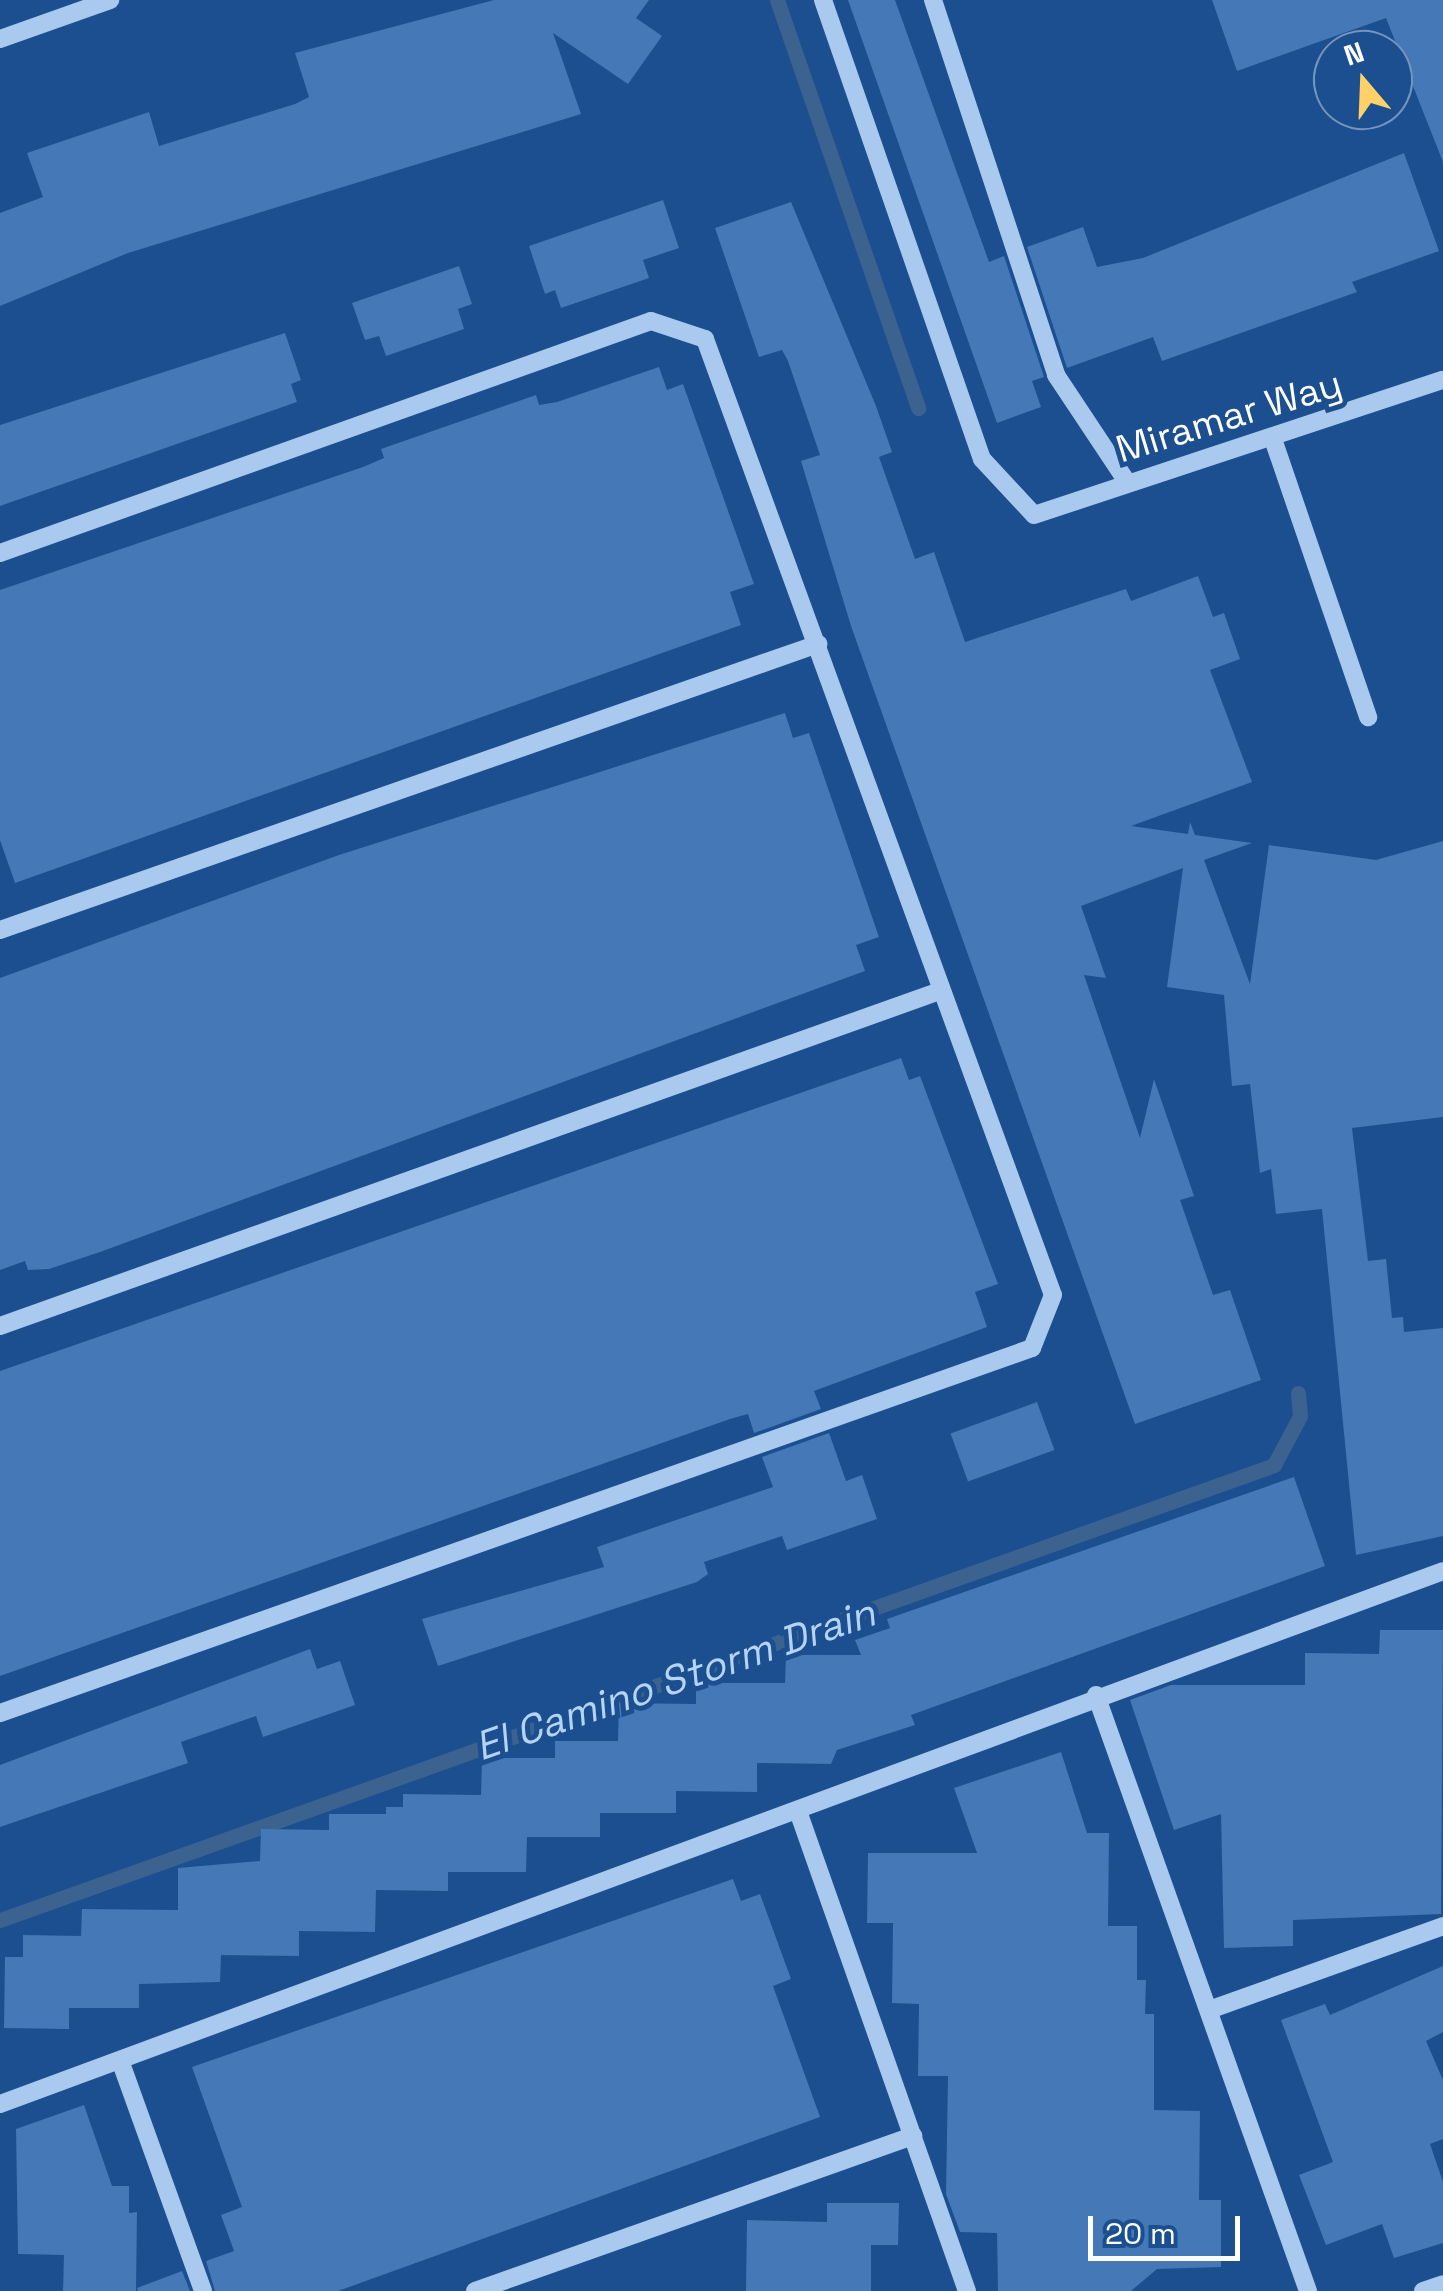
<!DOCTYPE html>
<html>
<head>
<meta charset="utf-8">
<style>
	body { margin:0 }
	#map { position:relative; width:1443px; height:2291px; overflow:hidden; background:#1b4f8f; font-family:"Space Grotesk",sans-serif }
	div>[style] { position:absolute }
	.stream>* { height:15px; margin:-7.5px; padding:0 7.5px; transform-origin:7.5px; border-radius:7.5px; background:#3c6290 }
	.building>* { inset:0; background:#4478b7; transform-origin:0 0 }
	.minor>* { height:18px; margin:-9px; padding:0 9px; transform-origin:9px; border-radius:9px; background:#a9c9ee }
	span { translate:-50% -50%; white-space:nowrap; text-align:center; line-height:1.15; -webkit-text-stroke:10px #1b4f8f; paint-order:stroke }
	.street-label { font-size:38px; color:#fff }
	.water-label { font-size:40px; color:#b5d3f5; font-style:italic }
	.north { position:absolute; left:1313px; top:30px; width:100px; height:100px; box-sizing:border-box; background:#1b4f8f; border:2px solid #7695bc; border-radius:50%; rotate:341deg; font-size:28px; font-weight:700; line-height:40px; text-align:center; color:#fff }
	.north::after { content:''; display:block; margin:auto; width:35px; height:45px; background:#ffd166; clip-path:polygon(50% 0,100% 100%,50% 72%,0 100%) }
	.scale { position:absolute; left:1088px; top:2216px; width:152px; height:45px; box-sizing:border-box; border:5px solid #fff; border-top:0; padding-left:12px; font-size:30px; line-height:35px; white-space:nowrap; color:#fff; -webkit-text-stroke:8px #1b4f8f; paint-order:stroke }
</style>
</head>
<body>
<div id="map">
	<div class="stream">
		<div style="left:777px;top:0;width:432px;rotate:70.9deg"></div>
		<div style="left:0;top:1920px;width:1353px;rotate:-19.65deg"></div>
		<div style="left:1274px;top:1465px;width:55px;rotate:-62deg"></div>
		<div style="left:1300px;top:1416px;width:23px;rotate:-95deg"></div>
	</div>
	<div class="building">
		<div style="clip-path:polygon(494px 0,649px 0,636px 18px,662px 36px,628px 84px,553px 33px,581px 114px,128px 253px,0 306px,0 213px,43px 197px,27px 153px,149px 112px,159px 146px,295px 104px,309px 97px,295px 53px)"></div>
		<div style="clip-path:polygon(848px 0,895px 0,989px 262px,1004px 256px,1044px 377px,1032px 381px,1041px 407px,997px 423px)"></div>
		<div style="clip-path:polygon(1212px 0,1443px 0,1443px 162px,1386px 18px,1237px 71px)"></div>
		<div style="clip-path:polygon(1404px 153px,1439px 251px,1352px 282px,1357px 292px,1162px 361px,1153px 337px,1067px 368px,1027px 247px,1083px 227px,1097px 267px,1143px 258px)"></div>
		<div style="clip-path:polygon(663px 200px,679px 248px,643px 260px,649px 278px,561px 308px,555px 290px,545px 294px,529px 246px)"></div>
		<div style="clip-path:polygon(791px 202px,876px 406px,892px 452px,879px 457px,915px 559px,934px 552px,965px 642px,1126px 589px,1131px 601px,1198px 576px,1213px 617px,1224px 613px,1240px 659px,1210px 670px,1252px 782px,1131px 826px,1188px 834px,1190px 822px,1195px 835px,1252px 843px,1204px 860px,1250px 984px,1269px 845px,1376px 860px,1443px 841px,1443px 1117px,1352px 1128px,1368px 1261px,1386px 1259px,1392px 1318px,1403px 1317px,1404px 1332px,1443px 1328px,1443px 1536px,1356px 1555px,1322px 1209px,1276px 1214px,1271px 1169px,1260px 1173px,1250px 1084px,1232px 1086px,1224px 995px,1167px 987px,1183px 868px,1081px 906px,1106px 978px,1084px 975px,1140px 1138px,1154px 1079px,1194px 1196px,1180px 1200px,1213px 1295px,1230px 1290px,1261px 1380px,1135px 1424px,851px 626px,801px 461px,820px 455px,788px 361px,782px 350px,759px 357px,715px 228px)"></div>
		<div style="clip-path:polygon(459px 266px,472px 304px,458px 309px,464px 329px,386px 356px,379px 336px,365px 340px,352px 303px)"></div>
		<div style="clip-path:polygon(285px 333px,301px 380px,291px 384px,297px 402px,0 506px,0 425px)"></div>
		<div style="clip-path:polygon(659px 367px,667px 390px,683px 384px,754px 584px,730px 592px,741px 625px,15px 883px,0 840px,0 590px,363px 467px,384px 458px,381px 449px,536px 395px,539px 405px,557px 402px)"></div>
		<div style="clip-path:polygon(785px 713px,793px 738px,809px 733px,879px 937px,856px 945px,865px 971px,100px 1252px,49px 1269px,28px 1270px,25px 1261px,0 1270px,0 978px,339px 855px)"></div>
		<div style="clip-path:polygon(901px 1058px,909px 1080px,920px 1076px,998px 1284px,975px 1292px,987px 1327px,814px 1391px,821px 1409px,754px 1433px,748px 1414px,730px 1419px,0 1676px,0 1371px)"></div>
		<div style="left:1037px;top:1402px;width:51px;height:92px;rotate:70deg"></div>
		<div style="clip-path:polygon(829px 1433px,846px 1481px,862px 1475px,877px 1519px,787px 1550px,782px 1536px,704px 1562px,708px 1574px,697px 1582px,438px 1666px,422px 1619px,604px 1567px,597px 1547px,773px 1487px,762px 1457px)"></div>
		<div style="clip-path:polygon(1294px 1477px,1325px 1566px,911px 1715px,915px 1725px,837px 1750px,831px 1764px,757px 1763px,757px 1792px,676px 1791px,676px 1813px,600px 1813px,600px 1837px,527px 1837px,526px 1872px,448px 1872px,448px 1891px,376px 1890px,375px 1932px,299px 1931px,299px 1956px,221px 1955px,220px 1982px,139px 1984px,139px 2008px,69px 2008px,69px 2029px,4px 2028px,5px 1957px,23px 1957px,23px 1935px,81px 1936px,82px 1909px,178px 1910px,178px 1868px,260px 1861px,261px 1829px,329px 1830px,329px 1814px,386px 1814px,386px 1807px,403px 1807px,403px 1794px,481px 1795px,482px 1758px,555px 1758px,555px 1741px,618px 1741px,619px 1703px,696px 1704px,696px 1683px,785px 1683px,786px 1655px,861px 1655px,855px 1640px,890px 1628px,887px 1619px)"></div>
		<div style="clip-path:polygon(1380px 1630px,1443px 1630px,1441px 1914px,1293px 1920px,1293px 1946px,1224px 1948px,1221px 1814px,1174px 1830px,1130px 1700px,1171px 1685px,1305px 1685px,1305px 1653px,1379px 1654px)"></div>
		<div style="clip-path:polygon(310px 1649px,317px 1669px,340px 1661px,355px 1705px,263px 1737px,256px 1716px,181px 1742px,188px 1763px,0 1827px,0 1765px)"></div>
		<div style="clip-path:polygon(1061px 1752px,1087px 1833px,1109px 1833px,1108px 1926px,1137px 1926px,1137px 1980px,1146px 1980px,1145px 2014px,1154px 2014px,1154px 2110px,1200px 2111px,1199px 2200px,1221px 2200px,1221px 2267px,1157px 2269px,1131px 2291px,998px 2291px,997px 2233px,960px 2232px,946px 2194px,948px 2076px,918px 2076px,919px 2004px,892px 2003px,893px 1923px,867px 1923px,868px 1853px,977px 1853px,954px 1788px)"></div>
		<div style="clip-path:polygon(733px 1879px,741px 1901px,760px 1894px,791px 1979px,773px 1986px,820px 2117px,338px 2291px,215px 2291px,206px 2261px,234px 2251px,221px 2215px,242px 2207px,192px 2067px)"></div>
		<div style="clip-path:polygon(1443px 1966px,1443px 2032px,1426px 2041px,1443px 2080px,1443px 2139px,1430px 2144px,1443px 2182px,1443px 2243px,1394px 2258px,1382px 2224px,1326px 2245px,1299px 2175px,1333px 2162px,1281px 2020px,1325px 2004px,1330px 2015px)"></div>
		<div style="clip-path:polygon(84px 2105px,112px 2186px,129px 2186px,129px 2213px,137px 2212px,136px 2291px,63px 2291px,64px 2255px,18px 2254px,16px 2129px)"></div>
		<div style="clip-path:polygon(827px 2203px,899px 2203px,898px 2245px,871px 2245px,871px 2291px,746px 2291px,747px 2220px,827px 2222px)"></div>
		<div style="clip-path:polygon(182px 2271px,190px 2291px,138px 2291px,137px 2288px)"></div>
	</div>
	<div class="minor">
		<div style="left:823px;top:0;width:486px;rotate:70.9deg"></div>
		<div style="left:982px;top:459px;width:76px;rotate:47.1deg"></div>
		<div style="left:1034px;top:515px;width:431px;rotate:-18.3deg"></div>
		<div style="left:933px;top:0;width:395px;rotate:71.8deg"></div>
		<div style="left:1056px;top:375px;width:128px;rotate:56.4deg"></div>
		<div style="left:0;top:39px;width:117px;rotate:-19.5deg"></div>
		<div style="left:1274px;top:442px;width:291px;rotate:71.1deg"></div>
		<div style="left:0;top:553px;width:691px;rotate:-19.61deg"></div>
		<div style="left:651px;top:321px;width:57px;rotate:18.4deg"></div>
		<div style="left:705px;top:339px;width:1017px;rotate:70deg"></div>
		<div style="left:1053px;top:1295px;width:57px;rotate:111.6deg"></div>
		<div style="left:1032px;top:1348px;width:1095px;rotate:160.52deg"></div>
		<div style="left:0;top:930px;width:867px;rotate:-19.27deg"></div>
		<div style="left:0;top:1326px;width:998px;rotate:-19.62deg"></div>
		<div style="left:1096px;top:1695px;width:633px;rotate:70.42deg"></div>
		<div style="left:799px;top:1814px;width:506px;rotate:70.6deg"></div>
		<div style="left:1209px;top:2010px;width:249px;rotate:-19.7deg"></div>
		<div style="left:121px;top:2063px;width:242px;rotate:70.2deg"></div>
		<div style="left:0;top:2104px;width:1538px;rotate:-20.27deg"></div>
		<div style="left:475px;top:2291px;width:465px;rotate:-19.5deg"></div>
		<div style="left:1423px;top:2291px;width:21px;rotate:-19deg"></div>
	</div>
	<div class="street-label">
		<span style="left:1229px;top:417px;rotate:-17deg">Miramar Way</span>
	</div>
	<div class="water-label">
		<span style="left:675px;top:1680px;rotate:-19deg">El Camino Storm Drain</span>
	</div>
	<div class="north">N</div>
	<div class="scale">20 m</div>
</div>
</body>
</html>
